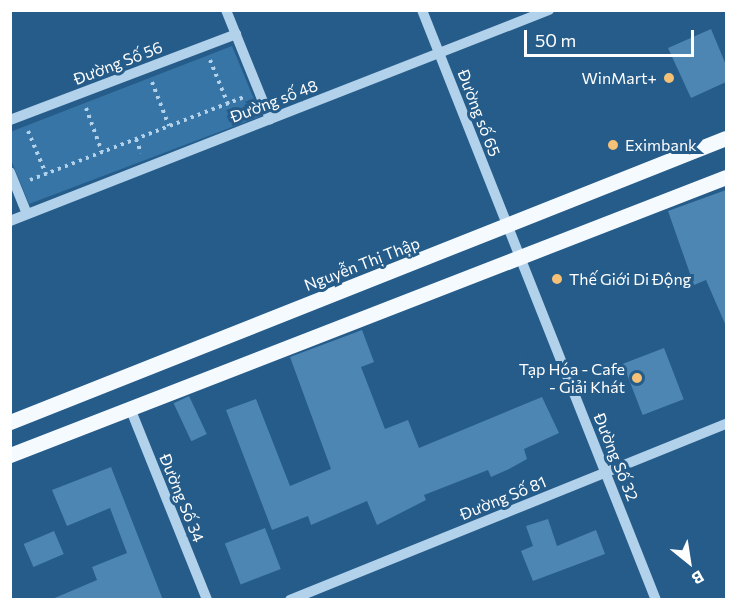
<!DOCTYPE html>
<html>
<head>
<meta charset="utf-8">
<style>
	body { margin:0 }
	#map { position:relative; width:737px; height:610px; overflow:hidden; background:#255c8a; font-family:Commissioner,sans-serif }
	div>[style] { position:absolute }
	.green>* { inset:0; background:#3675a5 }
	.building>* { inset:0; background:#4d86b2; transform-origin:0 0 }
	.path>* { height:4px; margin-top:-2px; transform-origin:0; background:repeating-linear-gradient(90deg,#b2d1ea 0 3px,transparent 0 7.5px) }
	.minor>* { height:10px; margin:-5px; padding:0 5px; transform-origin:5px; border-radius:5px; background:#b2d1ea }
	.major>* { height:15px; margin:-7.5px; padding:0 7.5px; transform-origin:7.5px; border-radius:7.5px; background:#f5fafe }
	.dots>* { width:16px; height:16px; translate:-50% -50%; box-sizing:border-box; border:3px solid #255c8a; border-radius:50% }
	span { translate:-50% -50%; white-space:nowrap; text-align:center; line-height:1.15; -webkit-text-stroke:6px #255c8a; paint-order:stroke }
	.street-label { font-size:16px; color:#fff }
	.poi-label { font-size:16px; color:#fff }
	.right { translate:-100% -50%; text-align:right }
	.left { translate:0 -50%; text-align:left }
	.frame { position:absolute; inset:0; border:12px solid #fff; pointer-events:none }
	.north { position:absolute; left:659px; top:532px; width:60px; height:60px; -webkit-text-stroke:4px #255c8a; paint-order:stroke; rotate:150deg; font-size:16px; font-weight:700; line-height:24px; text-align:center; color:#fff }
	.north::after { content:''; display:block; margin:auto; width:21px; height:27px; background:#fff; clip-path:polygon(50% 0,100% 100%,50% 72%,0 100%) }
	.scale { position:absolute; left:524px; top:30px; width:170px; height:27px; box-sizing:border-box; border:3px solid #fff; border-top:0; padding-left:8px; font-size:18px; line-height:21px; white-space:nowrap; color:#fff; -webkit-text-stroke:4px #255c8a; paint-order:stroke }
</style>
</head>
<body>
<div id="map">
	<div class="green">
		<div style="clip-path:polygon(232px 46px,261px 116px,29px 204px,11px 160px,10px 132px)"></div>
	</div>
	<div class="building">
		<div style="clip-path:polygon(711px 29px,726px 65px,726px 82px,691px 98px,668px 48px)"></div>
		<div style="clip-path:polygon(726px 190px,726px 326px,706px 280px,694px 285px,668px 211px)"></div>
		<div style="clip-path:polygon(362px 330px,374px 362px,361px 367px,385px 429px,408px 420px,419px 448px,542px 397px,559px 433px,524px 449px,527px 459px,509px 469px,491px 477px,488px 470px,424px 495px,426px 500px,377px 525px,367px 501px,311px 525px,308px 516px,272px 530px,226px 410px,256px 399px,290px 486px,331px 469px,290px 357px)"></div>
		<div style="left:664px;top:348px;width:55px;height:44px;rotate:69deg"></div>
		<div style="left:189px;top:396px;width:42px;height:17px;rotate:65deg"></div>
		<div style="clip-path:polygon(111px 467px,163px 600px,50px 600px,97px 580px,92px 567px,127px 553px,110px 508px,67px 526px,52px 490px)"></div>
		<div style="clip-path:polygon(548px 519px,557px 546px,596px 530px,605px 554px,533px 581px,521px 551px,533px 546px,526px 526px)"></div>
		<div style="left:265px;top:528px;width:44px;height:43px;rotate:69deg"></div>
		<div style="left:54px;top:531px;width:25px;height:33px;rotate:67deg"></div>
	</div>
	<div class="path">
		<div style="left:210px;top:60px;width:48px;rotate:67.8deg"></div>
		<div style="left:152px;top:82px;width:47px;rotate:68.9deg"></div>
		<div style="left:86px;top:108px;width:47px;rotate:70deg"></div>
		<div style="left:28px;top:131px;width:47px;rotate:67.3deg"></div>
		<div style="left:136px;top:139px;width:15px;rotate:70deg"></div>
		<div style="left:30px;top:180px;width:230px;rotate:-21.2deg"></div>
	</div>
	<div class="minor">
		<div style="left:226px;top:10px;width:118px;rotate:68deg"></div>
		<div style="left:422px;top:10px;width:635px;rotate:68.37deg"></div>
		<div style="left:10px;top:120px;width:242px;rotate:-20.8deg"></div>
		<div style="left:10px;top:172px;width:45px;rotate:68deg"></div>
		<div style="left:10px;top:221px;width:579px;rotate:-21.38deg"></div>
		<div style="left:130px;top:408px;width:207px;rotate:68.1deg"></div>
		<div style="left:290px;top:600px;width:470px;rotate:-22deg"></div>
	</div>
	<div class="major">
		<div style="left:10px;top:422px;width:770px;rotate:-21.64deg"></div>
		<div style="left:10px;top:455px;width:768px;rotate:-21.22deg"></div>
	</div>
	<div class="dots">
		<div style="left:669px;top:78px;background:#f4c176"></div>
		<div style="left:613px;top:145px;background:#f4c176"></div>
		<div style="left:557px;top:279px;background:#f4c176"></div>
		<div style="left:637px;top:378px;background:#f4c176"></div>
	</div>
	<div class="street-label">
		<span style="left:118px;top:63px;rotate:-21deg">Đường Số 56</span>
		<span style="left:274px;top:101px;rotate:-21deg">Đường số 48</span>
		<span style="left:479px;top:113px;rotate:69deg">Đường số 65</span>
		<span style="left:362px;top:264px;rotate:-21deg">Nguyễn Thị Thập</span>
		<span style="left:616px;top:457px;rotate:68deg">Đường Số 32</span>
		<span style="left:182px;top:498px;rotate:68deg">Đường Số 34</span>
		<span style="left:503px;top:498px;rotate:-22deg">Đường Số 81</span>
	</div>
	<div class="poi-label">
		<span class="right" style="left:657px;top:78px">WinMart+</span>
		<span class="left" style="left:625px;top:145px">Eximbank</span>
		<span class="left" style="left:569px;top:279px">Thế Giới Di Động</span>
		<span class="right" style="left:625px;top:378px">Tạp Hóa - Cafe<br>- Giải Khát</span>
	</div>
	<div class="frame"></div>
	<div class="north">B</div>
	<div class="scale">50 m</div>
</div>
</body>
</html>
